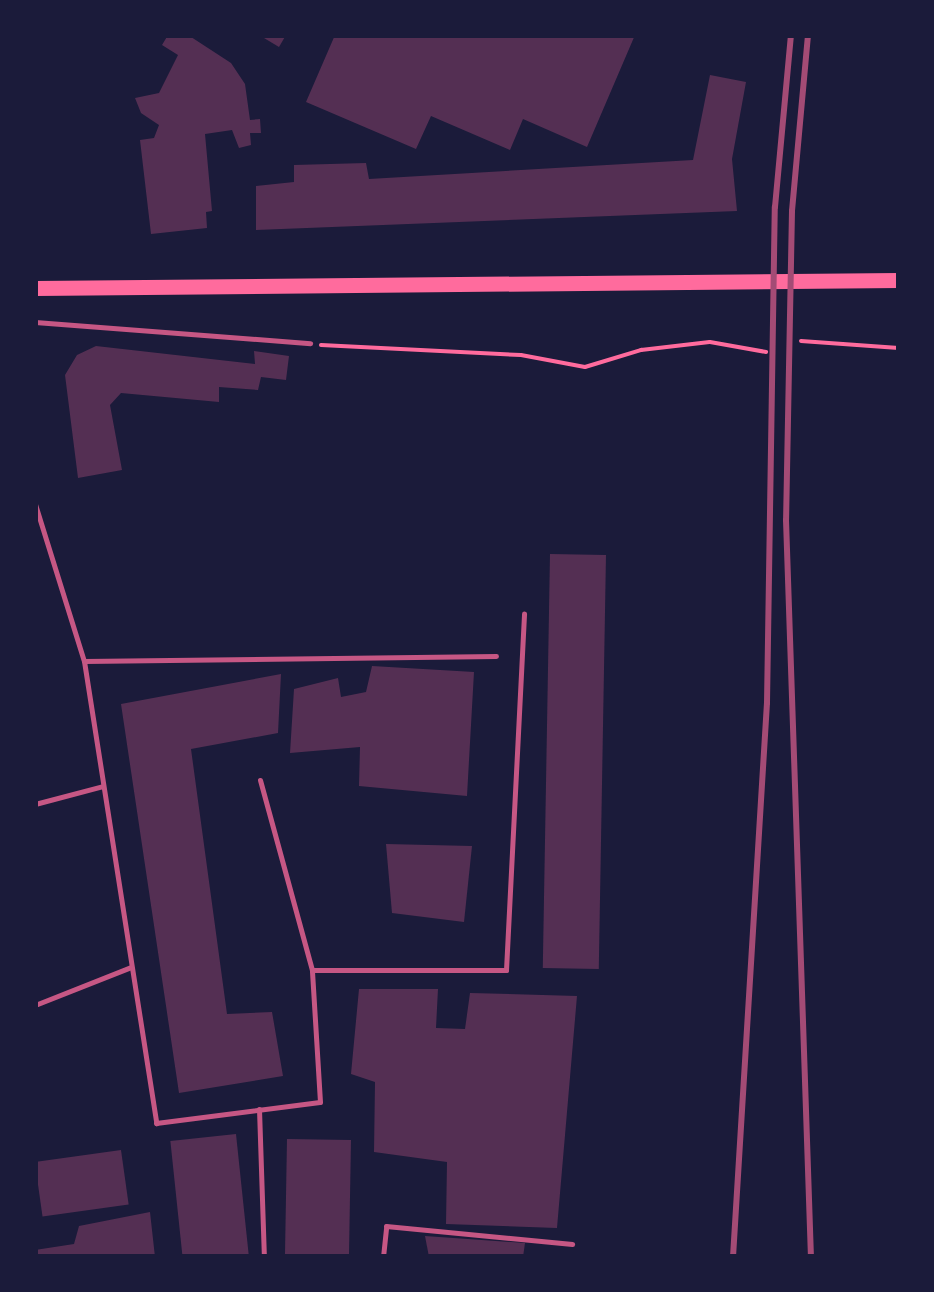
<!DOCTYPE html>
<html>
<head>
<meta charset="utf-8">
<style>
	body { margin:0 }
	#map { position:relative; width:934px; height:1292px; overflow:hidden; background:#1b1b3a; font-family:Mulish,sans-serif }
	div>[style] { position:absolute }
	.building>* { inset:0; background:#542f53; transform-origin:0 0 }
	.path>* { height:4px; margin:-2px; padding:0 2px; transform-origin:2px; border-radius:2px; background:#ff6b9d }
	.service>* { height:5px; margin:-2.5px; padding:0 2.5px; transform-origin:2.5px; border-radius:2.5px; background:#c65784 }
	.primary>* { height:15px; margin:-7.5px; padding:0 7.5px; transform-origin:7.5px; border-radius:7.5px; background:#ff6b9d }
	.rail>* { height:6px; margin:-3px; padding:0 3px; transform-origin:3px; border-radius:3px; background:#a44b75 }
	span { translate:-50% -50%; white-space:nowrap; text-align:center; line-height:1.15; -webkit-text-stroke:10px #1b1b3a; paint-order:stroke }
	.frame { position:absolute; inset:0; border:38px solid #1b1b3a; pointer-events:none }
</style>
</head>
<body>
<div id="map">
	<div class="building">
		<div style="clip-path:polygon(168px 35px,188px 35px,231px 63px,245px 84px,250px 120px,260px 119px,261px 133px,250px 133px,251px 145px,239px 148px,232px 130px,205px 134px,212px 211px,206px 212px,207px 228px,151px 234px,140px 140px,154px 138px,159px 125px,141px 113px,135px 98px,159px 93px,178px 55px,162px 45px)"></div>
		<div style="clip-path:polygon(259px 35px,286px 35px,279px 47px)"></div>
		<div style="clip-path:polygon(335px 35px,635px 35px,587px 147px,523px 119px,510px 150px,431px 116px,416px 149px,306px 102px)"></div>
		<div style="clip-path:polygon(710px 75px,746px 82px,732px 159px,737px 211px,256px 230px,256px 186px,294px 182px,294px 165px,366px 163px,369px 179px,693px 160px)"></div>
		<div style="clip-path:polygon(96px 346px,255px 364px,254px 351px,289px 356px,286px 380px,261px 377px,258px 390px,219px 387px,219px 402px,121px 393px,110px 405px,122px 470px,78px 478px,65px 375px,77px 355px)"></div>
		<div style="left:550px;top:554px;width:56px;height:414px;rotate:1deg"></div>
		<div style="clip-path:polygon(372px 666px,474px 672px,467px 796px,359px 786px,360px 747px,290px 753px,294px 689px,338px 678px,341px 697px,366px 692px)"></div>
		<div style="clip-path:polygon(281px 674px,278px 733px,191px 749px,227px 1014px,272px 1012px,283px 1076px,179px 1093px,121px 704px)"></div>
		<div style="clip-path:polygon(386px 844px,472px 846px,464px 922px,392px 913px)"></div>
		<div style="clip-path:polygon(359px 989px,438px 989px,436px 1028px,465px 1029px,470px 993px,577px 996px,557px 1228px,446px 1224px,447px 1162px,374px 1152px,375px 1082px,351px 1074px)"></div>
		<div style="left:236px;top:1134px;width:124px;height:66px;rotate:84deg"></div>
		<div style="left:287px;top:1139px;width:64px;height:118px;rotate:1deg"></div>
		<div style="left:121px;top:1150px;width:55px;height:87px;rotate:82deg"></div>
		<div style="clip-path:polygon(150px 1212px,155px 1257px,35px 1257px,35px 1250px,74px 1244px,79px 1226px)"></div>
		<div style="clip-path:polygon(425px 1236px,525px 1243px,523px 1257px,429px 1257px)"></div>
	</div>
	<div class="path">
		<div style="left:801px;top:341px;width:98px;rotate:4.1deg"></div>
		<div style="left:321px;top:345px;width:200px;rotate:2.9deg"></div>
		<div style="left:521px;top:355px;width:65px;rotate:10.6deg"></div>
		<div style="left:585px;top:367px;width:59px;rotate:-16.9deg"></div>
		<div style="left:641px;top:350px;width:69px;rotate:-6.6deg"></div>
		<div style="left:710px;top:342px;width:57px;rotate:10.1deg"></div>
	</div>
	<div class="service">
		<div style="left:35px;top:322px;width:276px;rotate:4.4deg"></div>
		<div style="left:35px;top:504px;width:164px;rotate:72.7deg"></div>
		<div style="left:84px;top:661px;width:468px;rotate:81.1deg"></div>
		<div style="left:156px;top:1123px;width:165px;rotate:-7.3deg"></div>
		<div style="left:320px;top:1102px;width:132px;rotate:-93.5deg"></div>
		<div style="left:312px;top:970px;width:197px;rotate:-105.3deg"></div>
		<div style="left:84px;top:661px;width:412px;rotate:-0.7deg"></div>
		<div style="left:35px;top:804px;width:70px;rotate:-14.8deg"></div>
		<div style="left:312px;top:970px;width:194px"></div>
		<div style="left:506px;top:970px;width:357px;rotate:-87.1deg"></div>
		<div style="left:35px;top:1005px;width:103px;rotate:-21.6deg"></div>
		<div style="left:259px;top:1109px;width:148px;rotate:88.1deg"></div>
		<div style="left:383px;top:1257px;width:31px;rotate:-84deg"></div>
		<div style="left:386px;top:1226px;width:187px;rotate:5.5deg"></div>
	</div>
	<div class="primary">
		<div style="left:35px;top:288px;width:864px;rotate:-0.53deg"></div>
	</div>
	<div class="rail">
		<div style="left:808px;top:35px;width:177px;rotate:95.2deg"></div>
		<div style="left:792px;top:211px;width:309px;rotate:91.1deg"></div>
		<div style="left:786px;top:520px;width:737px;rotate:88.06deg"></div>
		<div style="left:733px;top:1257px;width:555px;rotate:-86.49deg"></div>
		<div style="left:767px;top:703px;width:496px;rotate:-89.1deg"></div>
		<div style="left:775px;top:207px;width:173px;rotate:-84.7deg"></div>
	</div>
	<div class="frame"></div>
</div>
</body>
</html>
